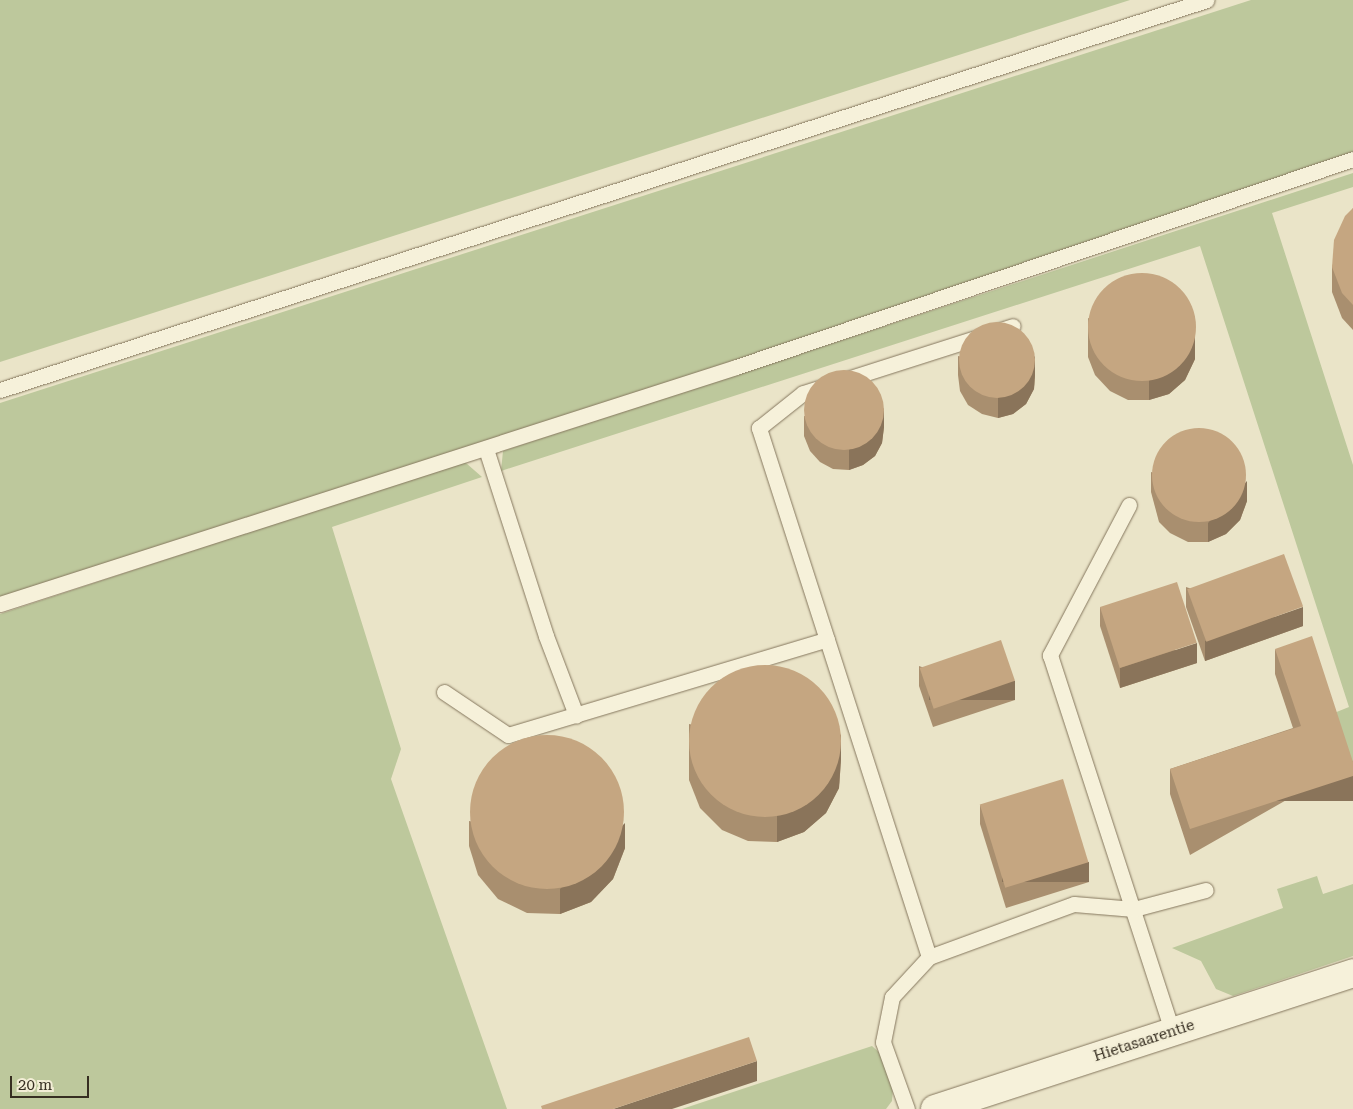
<!DOCTYPE html>
<html>
<head>
<meta charset="utf-8">
<style>
	body { margin:0 }
	#map { position:relative; width:1353px; height:1109px; overflow:hidden; background:#eae4c8; font-family:"Roboto Serif",serif }
	div>[style] { position:absolute }
	.green>* { inset:0; background:#bdc89c }
	.roads { filter:drop-shadow(0 0 1px #85775e) drop-shadow(0 0 1px #85775e) }
	.service>* { height:15px; margin:-7.5px; padding:0 7.5px; transform-origin:7.5px; border-radius:7.5px; background:#f6f1da }
	.minor>* { height:28px; margin:-14px; padding:0 14px; transform-origin:14px; border-radius:14px; background:#f6f1da }
	.wall>* { inset:0; background:#a98f6f }
	.shaded-wall>* { inset:0; background:#8a745a; transform-origin:0 0 }
	.building>* { inset:0; background:#c5a681; transform-origin:0 0 }
	.round { border-radius:50% }
	span { translate:-50% -50%; white-space:nowrap; text-align:center; line-height:1.15; -webkit-text-stroke:4px #f3eed6; paint-order:stroke }
	.street-label { font-size:15px; color:#362e21 }
	.scale { position:absolute; left:10px; top:1076px; width:79px; height:22px; box-sizing:border-box; border:2px solid #362e21; border-top:0; padding-left:6px; font-size:15px; line-height:18px; white-space:nowrap; color:#362e21; -webkit-text-stroke:4px #f3eed6; paint-order:stroke }
</style>
</head>
<body>
<div id="map">
	<div class="green">
		<div style="clip-path:polygon(0 0,1130px 0,0 362px)"></div>
		<div style="clip-path:polygon(1251px 0,1353px 0,1353px 156px,0 603px,0 403px)"></div>
		<div style="clip-path:polygon(1353px 173px,1353px 187px,1272px 213px,1353px 465px,1353px 787px,1329px 715px,1349px 707px,1200px 246px,501px 471px,503px 451px)"></div>
		<div style="clip-path:polygon(459px 463px,466px 463px,482px 477px,332px 527px,401px 749px,391px 779px,507px 1109px,0 1109px,0 614px)"></div>
		<div style="clip-path:polygon(1317px 876px,1323px 894px,1353px 884px,1353px 956px,1233px 996px,1216px 989px,1201px 961px,1172px 948px,1283px 908px,1277px 889px)"></div>
		<div style="clip-path:polygon(872px 1046px,881px 1054px,893px 1087px,892px 1101px,886px 1109px,682px 1109px)"></div>
	</div>
	<div class="roads">
		<div class="service">
			<div style="left:0;top:390px;width:1268px;rotate:-17.91deg"></div>
			<div style="left:486px;top:449px;width:196px;rotate:72.2deg"></div>
			<div style="left:546px;top:636px;width:85px;rotate:69.2deg"></div>
			<div style="left:1129px;top:505px;width:170px;rotate:117.8deg"></div>
			<div style="left:1050px;top:655px;width:395px;rotate:72deg"></div>
			<div style="left:0;top:604px;width:773px;rotate:-17.85deg"></div>
			<div style="left:736px;top:367px;width:651px;rotate:-18.63deg"></div>
			<div style="left:444px;top:692px;width:77px;rotate:33.9deg"></div>
			<div style="left:508px;top:735px;width:333px;rotate:-16.7deg"></div>
			<div style="left:929px;top:957px;width:154px;rotate:-20.1deg"></div>
			<div style="left:1074px;top:904px;width:60px;rotate:4.8deg"></div>
			<div style="left:1134px;top:909px;width:74px;rotate:-14.8deg"></div>
			<div style="left:907px;top:1109px;width:71px;rotate:-109.7deg"></div>
			<div style="left:883px;top:1042px;width:46px;rotate:-78.7deg"></div>
			<div style="left:892px;top:997px;width:54px;rotate:-47.2deg"></div>
			<div style="left:929px;top:957px;width:556px;rotate:-107.82deg"></div>
			<div style="left:759px;top:428px;width:56px;rotate:-38.5deg"></div>
			<div style="left:803px;top:393px;width:220px;rotate:-17.7deg"></div>
		</div>
		<div class="minor">
			<div style="left:935px;top:1109px;width:440px;rotate:-18deg"></div>
		</div>
	</div>
	<div class="wall">
		<div style="clip-path:polygon(1353px 208px,1353px 330px,1342px 318px,1332px 292px,1332px 267px)"></div>
		<div style="clip-path:polygon(1088px 318px,1195px 359px,1185px 380px,1169px 394px,1149px 400px,1128px 400px,1110px 391px,1095px 375px,1088px 357px)"></div>
		<div style="clip-path:polygon(958px 356px,1035px 375px,1034px 389px,1026px 404px,1013px 414px,998px 418px,982px 414px,968px 405px,960px 391px,958px 375px)"></div>
		<div style="clip-path:polygon(804px 416px,884px 427px,882px 443px,875px 456px,863px 465px,849px 470px,833px 469px,820px 462px,810px 451px,804px 436px)"></div>
		<div style="clip-path:polygon(1151px 472px,1247px 501px,1240px 520px,1226px 534px,1208px 542px,1188px 542px,1170px 533px,1159px 522px,1151px 492px)"></div>
		<div style="clip-path:polygon(1186px 587px,1303px 626px,1205px 661px,1186px 607px)"></div>
		<div style="clip-path:polygon(1100px 607px,1197px 663px,1120px 688px,1100px 626px)"></div>
		<div style="clip-path:polygon(1275px 649px,1353px 762px,1190px 855px,1170px 794px,1170px 769px,1293px 728px,1275px 674px)"></div>
		<div style="clip-path:polygon(919px 666px,1015px 700px,933px 727px,919px 686px)"></div>
		<div style="clip-path:polygon(689px 724px,841px 759px,839px 788px,826px 813px,804px 832px,777px 842px,748px 841px,722px 830px,700px 808px,689px 780px)"></div>
		<div style="clip-path:polygon(980px 805px,1089px 882px,1006px 908px,980px 824px)"></div>
		<div style="clip-path:polygon(469px 821px,625px 848px,613px 879px,591px 902px,560px 914px,527px 913px,498px 899px,478px 875px,469px 846px)"></div>
	</div>
	<div class="shaded-wall">
		<div style="clip-path:polygon(1195px 316px,1195px 359px,1185px 380px,1169px 394px,1149px 400px,1149px 381px)"></div>
		<div style="clip-path:polygon(1035px 356px,1035px 375px,1034px 389px,1026px 404px,1013px 414px,998px 418px,998px 398px)"></div>
		<div style="clip-path:polygon(884px 408px,884px 427px,882px 443px,875px 456px,863px 465px,849px 470px,849px 450px)"></div>
		<div style="clip-path:polygon(1247px 481px,1247px 501px,1240px 520px,1226px 534px,1208px 542px,1208px 523px)"></div>
		<div style="clip-path:polygon(1303px 607px,1303px 626px,1205px 661px,1205px 641px)"></div>
		<div style="clip-path:polygon(1197px 643px,1197px 663px,1120px 688px,1120px 668px)"></div>
		<div style="left:1015px;top:681px;width:19px;height:86px;rotate:90deg"></div>
		<div style="clip-path:polygon(841px 734px,841px 759px,839px 788px,826px 813px,804px 832px,777px 842px,777px 816px)"></div>
		<div style="left:1353px;top:776px;width:25px;height:171px;rotate:90deg"></div>
		<div style="clip-path:polygon(625px 823px,625px 848px,613px 879px,591px 902px,560px 914px,560px 889px)"></div>
		<div style="left:1089px;top:862px;width:20px;height:87px;rotate:90deg"></div>
		<div style="clip-path:polygon(757px 1061px,757px 1081px,672px 1109px,613px 1109px)"></div>
	</div>
	<div class="building">
		<div style="clip-path:polygon(1353px 208px,1353px 305px,1342px 293px,1332px 267px,1334px 240px,1345px 216px)"></div>
		<div class="round" style="left:1088px;top:273px;width:108px;height:108px"></div>
		<div class="round" style="left:959px;top:322px;width:76px;height:76px"></div>
		<div class="round" style="left:804px;top:370px;width:80px;height:80px"></div>
		<div class="round" style="left:1152px;top:428px;width:94px;height:94px"></div>
		<div style="left:1284px;top:554px;width:56px;height:103px;rotate:70deg"></div>
		<div style="left:1177px;top:582px;width:64px;height:81px;rotate:72deg"></div>
		<div style="clip-path:polygon(1312px 636px,1353px 762px,1353px 776px,1190px 829px,1170px 769px,1301px 726px,1275px 649px)"></div>
		<div style="left:1001px;top:640px;width:43px;height:86px;rotate:71deg"></div>
		<div class="round" style="left:689px;top:665px;width:152px;height:152px"></div>
		<div class="round" style="left:470px;top:735px;width:154px;height:154px"></div>
		<div style="left:1063px;top:779px;width:87px;height:87px;rotate:73deg"></div>
		<div style="clip-path:polygon(749px 1037px,757px 1061px,613px 1109px,542px 1109px,541px 1106px)"></div>
	</div>
	<div class="street-label">
		<span style="left:1144px;top:1041px;rotate:-18deg">Hietasaarentie</span>
	</div>
	<div class="scale">20 m</div>
</div>
</body>
</html>
